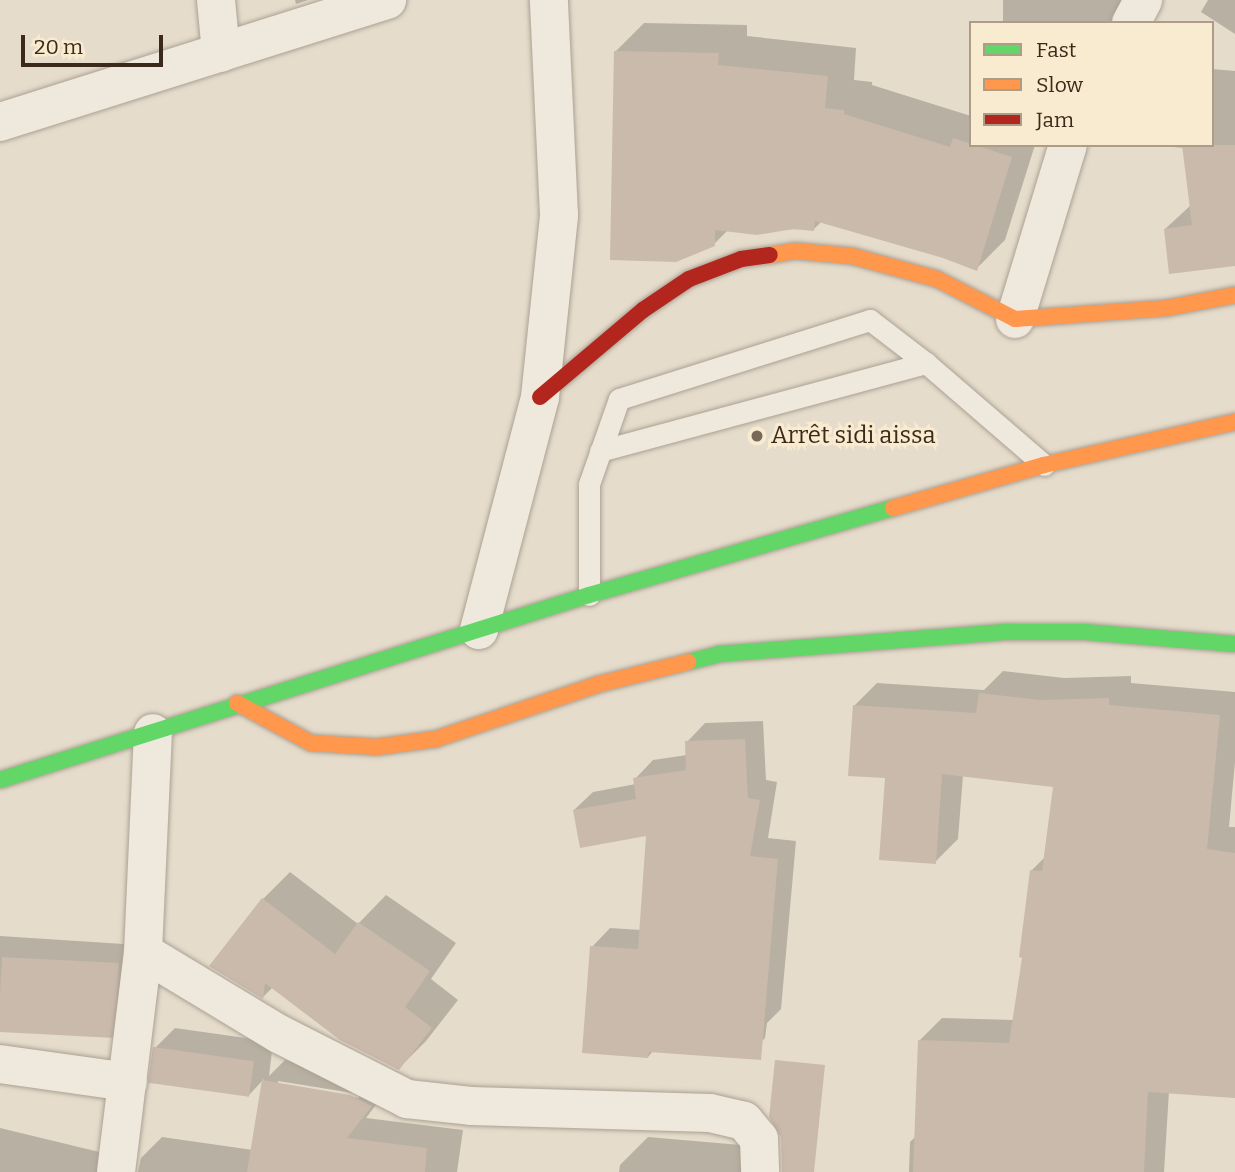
<!DOCTYPE html>
<html>
<head>
<meta charset="utf-8">
<style>
	body { margin:0 }
	#map { position:relative; width:1235px; height:1172px; overflow:hidden; background:#e6dccb; font-family:Bitter,serif }
	div>[style] { position:absolute }
	.shadow>* { inset:0; background:#0003; transform-origin:0 0 }
	.building>* { inset:0; background:#cabaac; transform-origin:0 0 }
	.roads { filter:drop-shadow(0 0 2px #aba194) drop-shadow(0 0 2px #aba194) }
	.lane>* { height:21px; margin:-10.5px; padding:0 10.5px; transform-origin:10.5px; border-radius:10.5px; background:#eee8dd }
	.street>* { height:38px; margin:-19px; padding:0 19px; transform-origin:19px; border-radius:19px; background:#eee8dd }
	.fast>* { height:16px; margin:-8px; padding:0 8px; transform-origin:8px; border-radius:8px; background:#63d668 }
	.slow>* { height:16px; margin:-8px; padding:0 8px; transform-origin:8px; border-radius:8px; background:#ff974d }
	.jam>* { height:16px; margin:-8px; padding:0 8px; transform-origin:8px; border-radius:8px; background:#b3261e }
	.dots>* { width:19px; height:19px; translate:-50% -50%; box-sizing:border-box; border:4px solid #f9ebd0; border-radius:50% }
	span { translate:-50% -50%; white-space:nowrap; text-align:center; line-height:1.15; -webkit-text-stroke:6px #f9ebd0; paint-order:stroke }
	.poi-label { font-size:24px; color:#3b291b }
	.left { translate:0 -50%; text-align:left }
	.legend { position:absolute; left:969px; top:21px; width:245px; height:126px; box-sizing:border-box; background:#f9ebd0; border:2px solid #ad9d88; margin:0; padding:9px 12px; list-style:none; font-size:21px; color:#3b291b }
	.legend li { display:flex; align-items:center; gap:14px; height:35px }
	.legend b { width:35px; border:2px solid #ad9d88 }
	.scale { position:absolute; left:21px; top:35px; width:142px; height:32px; box-sizing:border-box; border:4px solid #3b291b; border-top:0; padding-left:9px; font-size:21px; line-height:24px; white-space:nowrap; color:#3b291b; -webkit-text-stroke:5px #f9ebd0; paint-order:stroke }
</style>
</head>
<body>
<div id="map">
	<div class="shadow">
		<div style="clip-path:polygon(295px 0,308px 0,296px 4px)"></div>
		<div style="left:1003px;top:0;width:121px;height:23px"></div>
		<div style="clip-path:polygon(1208px 0,1235px 0,1235px 34px,1201px 12px)"></div>
		<div style="clip-path:polygon(644px 23px,747px 25px,747px 36px,856px 48px,854px 80px,872px 82px,872px 85px,971px 116px,971px 145px,1035px 145px,1005px 240px,976px 269px,943px 256px,822px 221px,814px 229px,728px 230px,714px 244px,615px 52px)"></div>
		<div style="clip-path:polygon(1212px 69px,1235px 71px,1235px 264px,1165px 229px,1191px 205px,1184px 148px,1151px 145px,1212px 145px)"></div>
		<div style="clip-path:polygon(1003px 671px,1064px 678px,1131px 676px,1131px 683px,1235px 692px,1235px 762px,1229px 827px,1235px 827px,1235px 1096px,1169px 1091px,1164px 1172px,909px 1172px,910px 1142px,916px 1136px,920px 1040px,942px 1018px,1014px 1020px,1024px 956px,1031px 871px,1046px 856px,1055px 786px,963px 775px,958px 839px,935px 862px,886px 777px,854px 706px,877px 683px,984px 690px)"></div>
		<div style="clip-path:polygon(763px 721px,766px 780px,777px 782px,768px 838px,796px 841px,781px 1009px,767px 1023px,765px 1038px,747px 1057px,654px 1050px,648px 1057px,592px 947px,610px 928px,641px 930px,648px 834px,574px 810px,593px 792px,636px 784px,635px 779px,653px 760px,687px 755px,687px 742px,705px 723px)"></div>
		<div style="clip-path:polygon(290px 872px,358px 924px,386px 895px,456px 943px,431px 979px,458px 1000px,426px 1041px,399px 1068px,273px 987px,263px 997px,263px 899px)"></div>
		<div style="clip-path:polygon(0 936px,139px 945px,130px 1016px,110px 1037px,0 1030px)"></div>
		<div style="clip-path:polygon(evenodd,175px 1028px,273px 1042px,269px 1076px,285px 1060px,371px 1075px,391px 1085px,366px 1118px,463px 1130px,457px 1172px,138px 1172px,141px 1158px,162px 1137px,253px 1150px,264px 1079px,249px 1095px,155px 1048px,175px 1028px,278px 1081px,359px 1094px,359px 1098px,278px 1084px,278px 1081px)"></div>
		<div style="clip-path:polygon(0 1128px,116px 1156px,131px 1172px,0 1172px)"></div>
		<div style="clip-path:polygon(648px 1137px,764px 1147px,762px 1172px,619px 1172px,620px 1165px)"></div>
	</div>
	<div class="building">
		<div style="clip-path:polygon(614px 51px,719px 53px,718px 65px,828px 76px,825px 108px,844px 110px,844px 114px,950px 147px,953px 138px,1012px 157px,977px 271px,943px 258px,815px 221px,814px 231px,793px 229px,757px 235px,715px 230px,715px 246px,676px 262px,610px 260px)"></div>
		<div style="clip-path:polygon(1182px 145px,1235px 145px,1235px 266px,1169px 274px,1164px 229px,1192px 225px)"></div>
		<div style="clip-path:polygon(979px 693px,1040px 700px,1109px 698px,1109px 705px,1220px 715px,1207px 849px,1235px 853px,1235px 1098px,1148px 1092px,1144px 1172px,913px 1172px,918px 1040px,1009px 1043px,1022px 958px,1019px 957px,1030px 870px,1042px 871px,1053px 787px,942px 774px,936px 864px,879px 860px,885px 778px,848px 776px,853px 705px,976px 713px)"></div>
		<div style="clip-path:polygon(745px 739px,748px 798px,760px 800px,750px 856px,778px 859px,761px 1060px,649px 1052px,648px 1058px,582px 1053px,590px 946px,638px 949px,646px 836px,580px 848px,573px 810px,636px 799px,633px 778px,686px 770px,685px 741px)"></div>
		<div style="clip-path:polygon(262px 898px,335px 954px,358px 922px,430px 971px,405px 1007px,432px 1028px,399px 1070px,340px 1040px,265px 983px,263px 999px,209px 966px)"></div>
		<div style="left:2px;top:957px;width:117px;height:75px;rotate:3deg"></div>
		<div style="left:153px;top:1047px;width:102px;height:36px;rotate:8deg"></div>
		<div style="clip-path:polygon(775px 1060px,825px 1065px,814px 1172px,782px 1172px,781px 1137px,769px 1117px)"></div>
		<div style="clip-path:polygon(262px 1080px,350px 1095px,372px 1106px,347px 1138px,427px 1148px,425px 1172px,247px 1172px)"></div>
	</div>
	<div class="roads">
		<div class="lane">
			<div style="left:600px;top:451px;width:338px;rotate:-15.1deg"></div>
			<div style="left:589px;top:595px;width:111px;rotate:-90deg"></div>
			<div style="left:589px;top:484px;width:90px;rotate:-70.6deg"></div>
			<div style="left:619px;top:399px;width:263px;rotate:-17.5deg"></div>
			<div style="left:870px;top:320px;width:71px;rotate:37.5deg"></div>
			<div style="left:926px;top:363px;width:156px;rotate:40.8deg"></div>
		</div>
		<div class="street">
			<div style="left:216px;top:0;width:53px;rotate:84.6deg"></div>
			<div style="left:1131px;top:23px;width:26px;rotate:-62deg"></div>
			<div style="left:0;top:122px;width:406px;rotate:-17.5deg"></div>
			<div style="left:1015px;top:319px;width:182px;rotate:-73.1deg"></div>
			<div style="left:479px;top:630px;width:241px;rotate:-75.3deg"></div>
			<div style="left:540px;top:397px;width:183px;rotate:-84deg"></div>
			<div style="left:559px;top:215px;width:215px;rotate:-92.7deg"></div>
			<div style="left:143px;top:952px;width:159px;rotate:31.1deg"></div>
			<div style="left:279px;top:1034px;width:144px;rotate:26.9deg"></div>
			<div style="left:407px;top:1099px;width:64px;rotate:6.2deg"></div>
			<div style="left:471px;top:1106px;width:239px;rotate:1.7deg"></div>
			<div style="left:710px;top:1113px;width:35px;rotate:13deg"></div>
			<div style="left:744px;top:1121px;width:23px;rotate:50deg"></div>
			<div style="left:759px;top:1139px;width:33px;rotate:88deg"></div>
			<div style="left:0;top:1064px;width:129px;rotate:8deg"></div>
			<div style="left:116px;top:1172px;width:222px;rotate:-83deg"></div>
			<div style="left:143px;top:952px;width:219px;rotate:-87.4deg"></div>
		</div>
		<div class="fast">
			<div style="left:688px;top:662px;width:32px;rotate:-14deg"></div>
			<div style="left:719px;top:654px;width:290px;rotate:-4.4deg"></div>
			<div style="left:1008px;top:632px;width:77px"></div>
			<div style="left:1085px;top:632px;width:150px;rotate:4.6deg"></div>
			<div style="left:0;top:780px;width:617px;rotate:-17.44deg"></div>
			<div style="left:589px;top:595px;width:316px;rotate:-16deg"></div>
		</div>
		<div class="slow">
			<div style="left:770px;top:255px;width:26px;rotate:-9deg"></div>
			<div style="left:796px;top:251px;width:56px;rotate:5.1deg"></div>
			<div style="left:852px;top:256px;width:88px;rotate:15.1deg"></div>
			<div style="left:937px;top:279px;width:88px;rotate:27.1deg"></div>
			<div style="left:1015px;top:319px;width:152px;rotate:-4.1deg"></div>
			<div style="left:1167px;top:308px;width:69px;rotate:-10.8deg"></div>
			<div style="left:893px;top:508px;width:157px;rotate:-15.9deg"></div>
			<div style="left:1044px;top:465px;width:196px;rotate:-12.7deg"></div>
			<div style="left:237px;top:703px;width:84px;rotate:28.4deg"></div>
			<div style="left:311px;top:743px;width:66px;rotate:3.5deg"></div>
			<div style="left:377px;top:747px;width:60px;rotate:-7.7deg"></div>
			<div style="left:436px;top:739px;width:172px;rotate:-18.6deg"></div>
			<div style="left:599px;top:684px;width:92px;rotate:-13.9deg"></div>
		</div>
		<div class="jam">
			<div style="left:540px;top:397px;width:135px;rotate:-40.2deg"></div>
			<div style="left:643px;top:310px;width:55px;rotate:-34deg"></div>
			<div style="left:689px;top:279px;width:56px;rotate:-21deg"></div>
			<div style="left:741px;top:259px;width:29px;rotate:-8deg"></div>
		</div>
	</div>
	<div class="dots">
		<div style="left:757px;top:436px;background:#776859"></div>
	</div>
	<div class="poi-label">
		<span class="left" style="left:771px;top:436px">Arrêt sidi aissa</span>
	</div>
	<ul class="legend">
	<li><b style="height:9px;background:#63d668"></b>Fast</li>
	<li><b style="height:9px;background:#ff974d"></b>Slow</li>
	<li><b style="height:9px;background:#b3261e"></b>Jam</li>
	</ul>
	<div class="scale">20 m</div>
</div>
</body>
</html>
